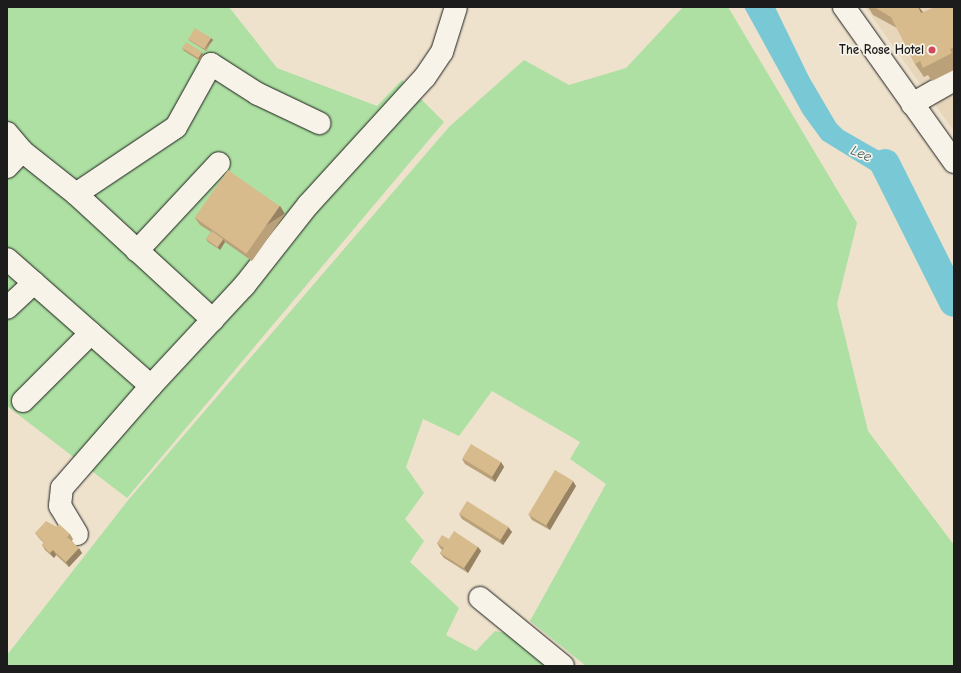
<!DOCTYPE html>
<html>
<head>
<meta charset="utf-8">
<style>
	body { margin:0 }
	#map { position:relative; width:961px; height:673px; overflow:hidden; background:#eee2cd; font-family:"Comic Neue",sans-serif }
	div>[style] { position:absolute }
	.built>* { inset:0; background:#e7d6ba }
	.green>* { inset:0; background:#ade0a2 }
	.water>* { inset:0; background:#79c8d5 }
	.river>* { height:30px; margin:-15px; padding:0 15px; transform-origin:15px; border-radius:15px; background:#79c8d5 }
	.roads { filter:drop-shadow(0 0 1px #1c1c1c) drop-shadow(0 0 1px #1c1c1c) }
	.minor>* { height:22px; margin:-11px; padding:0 11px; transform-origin:11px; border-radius:11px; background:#f7f3e8 }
	.wall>* { inset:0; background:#baa179 }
	.shaded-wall>* { inset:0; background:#978363; transform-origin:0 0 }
	.building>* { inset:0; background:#d8bb8d; transform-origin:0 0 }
	.dots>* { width:11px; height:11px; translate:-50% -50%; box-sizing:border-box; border:2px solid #f7f3e8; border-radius:50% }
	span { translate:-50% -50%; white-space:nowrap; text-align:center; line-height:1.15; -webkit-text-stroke:3.5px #f7f3e8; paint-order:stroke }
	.poi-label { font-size:13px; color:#1c1c1c; font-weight:700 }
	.right { translate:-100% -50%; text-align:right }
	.water-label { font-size:14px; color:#3d585d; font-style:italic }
	.frame { position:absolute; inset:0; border:8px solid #1c1c1c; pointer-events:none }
</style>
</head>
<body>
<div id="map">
	<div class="built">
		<div style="clip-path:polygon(865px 7px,954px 7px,954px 131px)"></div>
	</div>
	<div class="green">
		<div style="clip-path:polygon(7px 7px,229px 7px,277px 68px,377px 106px,402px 80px,444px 122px,127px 498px,7px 406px)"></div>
		<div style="clip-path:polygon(683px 7px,728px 7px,857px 223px,837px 304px,868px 431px,954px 545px,954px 666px,586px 666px,530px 621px,606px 484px,570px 459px,580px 442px,492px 391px,459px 436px,423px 419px,406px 467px,424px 493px,405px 519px,424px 541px,410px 562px,459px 608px,446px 635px,476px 651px,495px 631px,512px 634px,551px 666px,7px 666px,7px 655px,129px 499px,449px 127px,524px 60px,569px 85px,626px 68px)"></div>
	</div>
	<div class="water">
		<div style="clip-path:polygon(744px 7px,775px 7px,809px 77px,836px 123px,843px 130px,890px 157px,902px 171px,916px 197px,891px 207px,889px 193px,874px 172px,822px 140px,803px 114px)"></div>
	</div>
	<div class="river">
		<div style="left:885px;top:164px;width:154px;rotate:63.4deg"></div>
	</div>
	<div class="roads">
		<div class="minor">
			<div style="left:844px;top:7px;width:190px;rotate:54.6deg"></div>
			<div style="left:912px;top:104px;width:48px;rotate:-29.7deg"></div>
			<div style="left:7px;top:133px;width:23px;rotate:50deg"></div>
			<div style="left:22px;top:151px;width:69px;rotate:38.5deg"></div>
			<div style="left:76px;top:194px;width:186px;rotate:42.6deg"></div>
			<div style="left:7px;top:167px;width:22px;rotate:-47deg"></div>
			<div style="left:76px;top:194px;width:120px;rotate:-33.8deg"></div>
			<div style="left:176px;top:127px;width:72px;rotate:-60.9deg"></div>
			<div style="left:211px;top:64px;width:56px;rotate:32.6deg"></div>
			<div style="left:258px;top:94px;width:68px;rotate:25.4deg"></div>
			<div style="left:137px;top:251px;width:120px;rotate:-47deg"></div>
			<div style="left:7px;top:259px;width:192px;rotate:41.4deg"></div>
			<div style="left:7px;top:308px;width:37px;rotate:-43deg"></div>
			<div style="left:23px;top:401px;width:96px;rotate:-45deg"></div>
			<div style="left:77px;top:534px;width:33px;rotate:-121deg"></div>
			<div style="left:60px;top:506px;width:18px;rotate:-84deg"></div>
			<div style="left:62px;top:488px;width:135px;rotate:-48.9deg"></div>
			<div style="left:151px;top:386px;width:137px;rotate:-47.1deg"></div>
			<div style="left:244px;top:286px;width:103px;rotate:-51.7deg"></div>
			<div style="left:308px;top:205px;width:173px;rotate:-47.6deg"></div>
			<div style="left:425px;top:77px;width:30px;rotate:-56deg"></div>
			<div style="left:442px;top:52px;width:47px;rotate:-72.7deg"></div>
			<div style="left:480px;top:598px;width:107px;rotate:39.3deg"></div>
		</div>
	</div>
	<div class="wall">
		<div style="clip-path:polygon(868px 7px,919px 7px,923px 12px,954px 7px,954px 70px,932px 81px,928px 75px,924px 77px,915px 64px,897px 28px,873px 15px)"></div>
		<div style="clip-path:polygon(188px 39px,213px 40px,206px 51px,190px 41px)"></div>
		<div style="clip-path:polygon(182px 48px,203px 55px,200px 61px,184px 51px)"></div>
		<div style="clip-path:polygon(280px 206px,285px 214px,252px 261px,225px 242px,220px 250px,208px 242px,206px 239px,211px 232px,200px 225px,195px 218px)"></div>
		<div style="clip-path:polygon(462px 459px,501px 462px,504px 467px,495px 482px,465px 464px)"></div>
		<div style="clip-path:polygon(576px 486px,550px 530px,532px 520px,529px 515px)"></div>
		<div style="clip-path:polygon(459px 514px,508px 527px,512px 532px,503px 545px,462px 519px)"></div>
		<div style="clip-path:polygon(35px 533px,70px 534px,73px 539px,72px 541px,82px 553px,69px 567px,56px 555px,54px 558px,45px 550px,42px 545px,44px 543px,39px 538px)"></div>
		<div style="clip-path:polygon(449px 539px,478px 547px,481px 551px,468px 573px,444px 558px,440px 553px,442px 550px,440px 548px,437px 543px)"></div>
	</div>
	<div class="shaded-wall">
		<div style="clip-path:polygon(918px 7px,919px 7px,926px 17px,921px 13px)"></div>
		<div style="left:211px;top:38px;width:3px;height:13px;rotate:45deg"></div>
		<div style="clip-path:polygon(202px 52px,203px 55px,200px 61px,198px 58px)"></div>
		<div style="left:280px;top:206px;width:9px;height:57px;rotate:58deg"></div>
		<div style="clip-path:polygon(223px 239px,225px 242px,220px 250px,218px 247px)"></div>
		<div style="clip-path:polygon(501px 462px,504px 467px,495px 482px,492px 477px)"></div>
		<div style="clip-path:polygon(573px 481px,576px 486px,550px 530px,546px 525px)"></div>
		<div style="clip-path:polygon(508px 527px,512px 532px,503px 545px,500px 541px)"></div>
		<div style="clip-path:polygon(478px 547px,481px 551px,468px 573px,464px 568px)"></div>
		<div style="clip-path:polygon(79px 548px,82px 553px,69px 567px,66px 562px)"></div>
		<div style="clip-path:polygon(53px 550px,56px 555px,54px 558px,50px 553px)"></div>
	</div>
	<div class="building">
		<div style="clip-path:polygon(874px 7px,918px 7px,921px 13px,935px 7px,954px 7px,954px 47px,950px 49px,952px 53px,923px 68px,920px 61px,915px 64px,891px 17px)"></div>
		<div style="left:195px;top:28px;width:19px;height:13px;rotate:32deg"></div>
		<div style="left:186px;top:42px;width:19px;height:7px;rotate:32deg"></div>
		<div style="left:228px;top:170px;width:63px;height:58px;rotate:35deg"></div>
		<div style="left:212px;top:231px;width:14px;height:10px;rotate:36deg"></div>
		<div style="left:471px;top:444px;width:35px;height:17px;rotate:31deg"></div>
		<div style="left:555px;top:470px;width:21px;height:52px;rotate:31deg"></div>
		<div style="left:467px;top:501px;width:49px;height:15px;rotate:32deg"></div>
		<div style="clip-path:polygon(46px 521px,57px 527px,59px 524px,70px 534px,67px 537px,79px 548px,66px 562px,53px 550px,50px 553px,42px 545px,44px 542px,35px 533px)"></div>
		<div style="clip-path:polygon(454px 531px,478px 547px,464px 568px,440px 553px,444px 548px,437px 543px,442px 535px,449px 539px)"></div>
	</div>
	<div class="dots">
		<div style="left:932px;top:50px;background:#d1495b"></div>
	</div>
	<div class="poi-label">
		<span class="right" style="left:924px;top:50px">The Rose Hotel</span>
	</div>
	<div class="water-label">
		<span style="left:861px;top:154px;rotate:23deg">Lee</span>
	</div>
	<div class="frame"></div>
</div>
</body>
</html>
